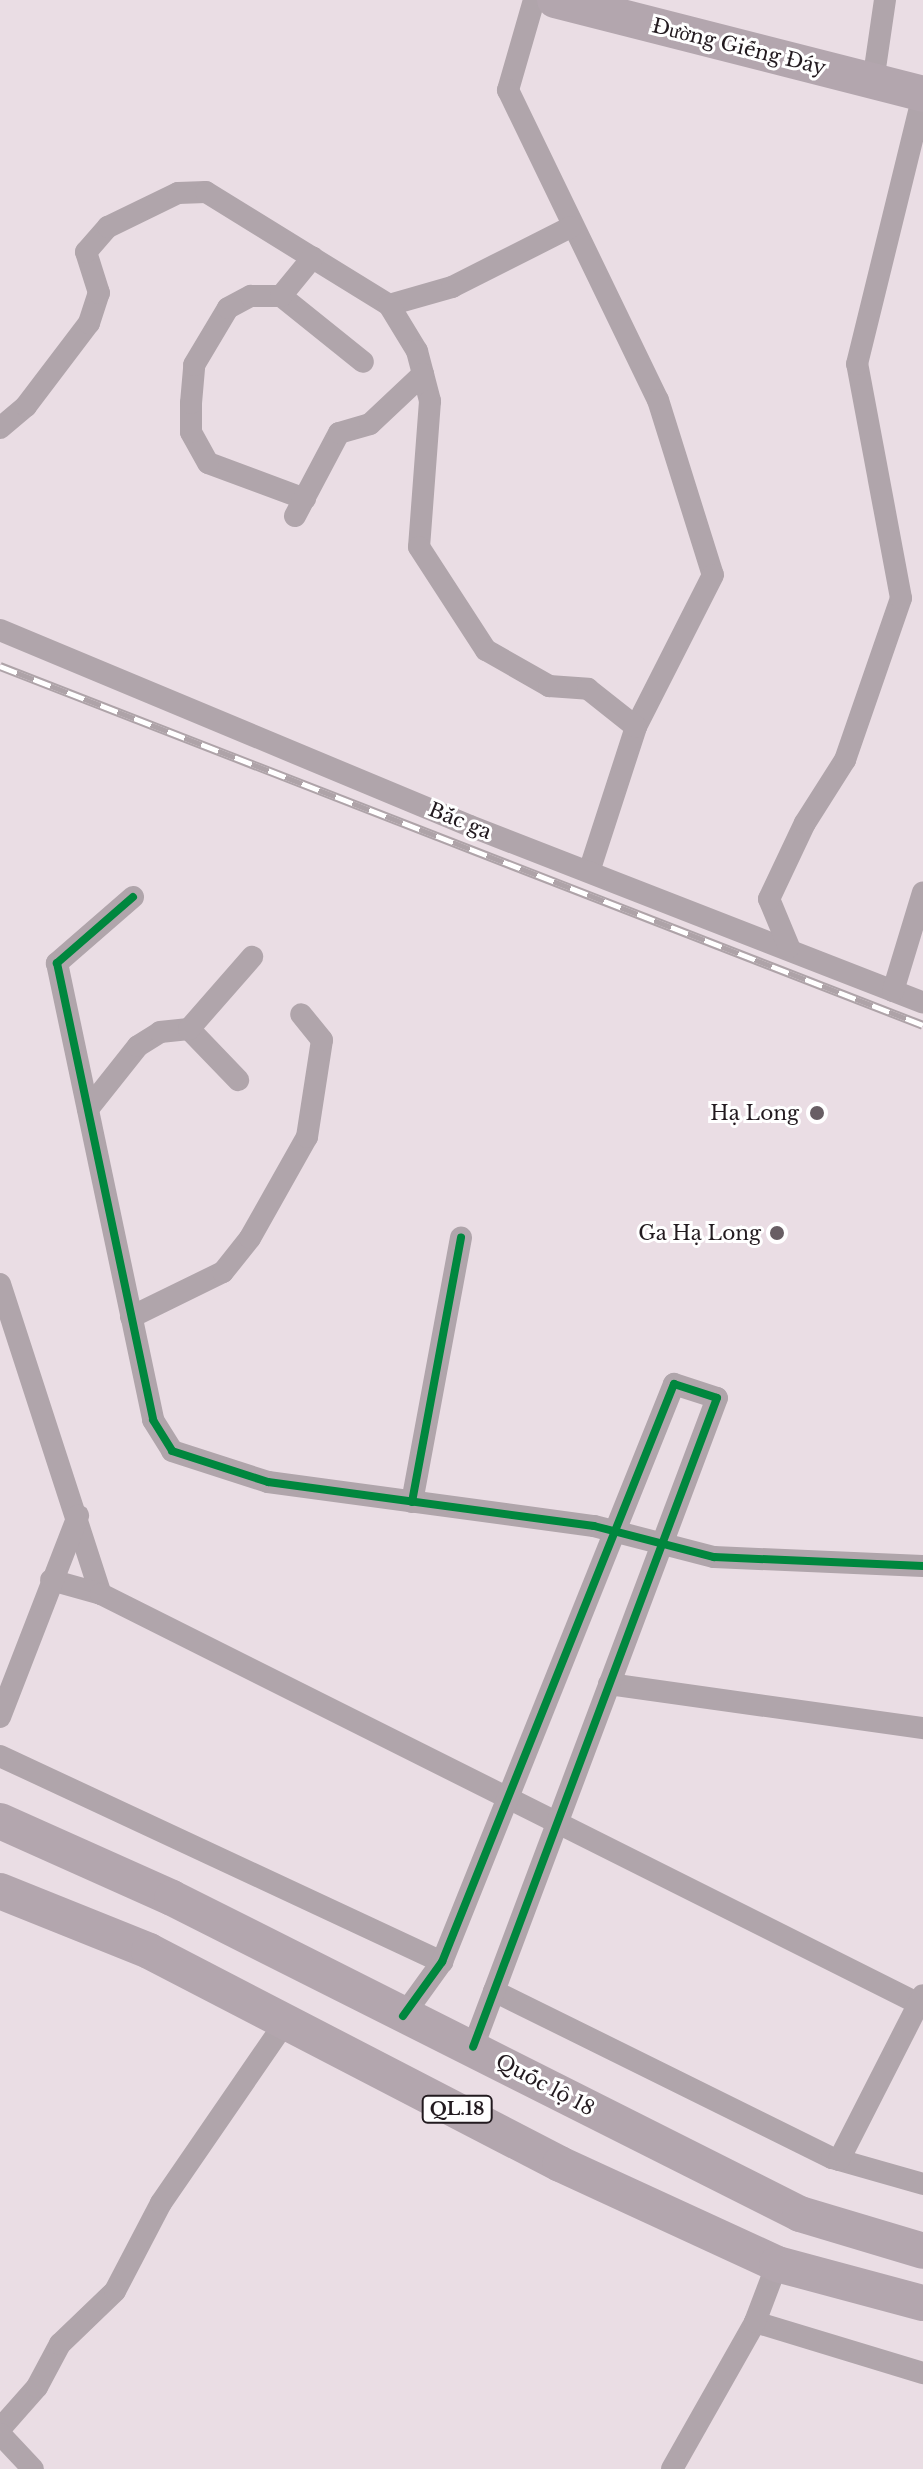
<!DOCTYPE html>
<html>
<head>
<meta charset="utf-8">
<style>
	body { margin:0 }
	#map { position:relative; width:923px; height:2469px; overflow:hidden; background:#eadde4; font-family:"Libre Baskerville",serif }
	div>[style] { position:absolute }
	.street>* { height:22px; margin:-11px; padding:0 11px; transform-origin:11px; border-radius:11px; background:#b0a5ab }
	.primary>* { height:36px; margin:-18px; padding:0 18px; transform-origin:18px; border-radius:18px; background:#b3a6ae }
	.rail>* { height:9px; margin-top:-4.5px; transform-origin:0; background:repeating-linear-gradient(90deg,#fff 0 18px,#aea3a8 0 36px); box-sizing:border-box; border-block:2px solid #aea3a8 }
	.cycleway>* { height:8px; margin:-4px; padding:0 4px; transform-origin:4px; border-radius:4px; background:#00873e }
	.dots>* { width:22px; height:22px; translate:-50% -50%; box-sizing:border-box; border:4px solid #fff; border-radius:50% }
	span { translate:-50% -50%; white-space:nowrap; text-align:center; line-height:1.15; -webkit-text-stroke:6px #fff; paint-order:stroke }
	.shield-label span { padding:2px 6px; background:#fff; border:2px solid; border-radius:6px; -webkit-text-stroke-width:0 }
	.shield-label { font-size:18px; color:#221a1f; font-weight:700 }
	.street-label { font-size:20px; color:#221a1f }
	.poi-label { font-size:20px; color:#221a1f }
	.right { translate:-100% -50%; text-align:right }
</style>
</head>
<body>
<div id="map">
	<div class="street">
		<div style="left:534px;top:0;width:94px;rotate:106.1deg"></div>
		<div style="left:508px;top:90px;width:344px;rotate:64.2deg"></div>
		<div style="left:658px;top:400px;width:183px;rotate:72.6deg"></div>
		<div style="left:713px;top:575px;width:170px;rotate:116.9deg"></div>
		<div style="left:636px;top:727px;width:152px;rotate:108deg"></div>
		<div style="left:873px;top:82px;width:83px;rotate:-81.7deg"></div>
		<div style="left:281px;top:296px;width:105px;rotate:38.8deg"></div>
		<div style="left:389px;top:305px;width:66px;rotate:-15.9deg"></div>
		<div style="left:452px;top:287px;width:133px;rotate:-26.8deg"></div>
		<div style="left:0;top:428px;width:34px;rotate:-40deg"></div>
		<div style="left:26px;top:406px;width:104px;rotate:-52.8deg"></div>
		<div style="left:89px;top:323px;width:32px;rotate:-72deg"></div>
		<div style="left:99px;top:293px;width:43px;rotate:-107.6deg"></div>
		<div style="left:86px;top:252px;width:33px;rotate:-49deg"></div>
		<div style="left:108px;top:227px;width:78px;rotate:-25.9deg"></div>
		<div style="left:178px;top:193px;width:28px;rotate:-2deg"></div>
		<div style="left:206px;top:192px;width:215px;rotate:31.7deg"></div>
		<div style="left:389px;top:305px;width:54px;rotate:58.7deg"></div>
		<div style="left:417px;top:351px;width:52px;rotate:75.4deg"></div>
		<div style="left:430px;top:401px;width:146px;rotate:94.3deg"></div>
		<div style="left:419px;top:547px;width:123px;rotate:57deg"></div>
		<div style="left:486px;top:650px;width:73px;rotate:29.7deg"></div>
		<div style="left:549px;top:686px;width:39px;rotate:4deg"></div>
		<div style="left:588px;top:689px;width:61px;rotate:38.4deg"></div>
		<div style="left:305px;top:499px;width:103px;rotate:-159.6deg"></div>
		<div style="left:208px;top:463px;width:35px;rotate:-119deg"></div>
		<div style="left:191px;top:432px;width:29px;rotate:-90deg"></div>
		<div style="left:191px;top:403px;width:38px;rotate:-85deg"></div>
		<div style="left:194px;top:365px;width:66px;rotate:-59.2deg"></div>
		<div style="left:228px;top:308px;width:26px;rotate:-28deg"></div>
		<div style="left:251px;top:296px;width:30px"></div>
		<div style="left:281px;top:296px;width:50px;rotate:-50.6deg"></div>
		<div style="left:295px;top:516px;width:94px;rotate:-62.1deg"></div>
		<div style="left:339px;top:433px;width:32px;rotate:-16deg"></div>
		<div style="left:370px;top:424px;width:73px;rotate:-43.3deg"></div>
		<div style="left:0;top:630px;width:509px;rotate:22.64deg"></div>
		<div style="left:470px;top:826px;width:486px;rotate:21.3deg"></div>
		<div style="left:133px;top:897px;width:101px;rotate:139deg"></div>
		<div style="left:57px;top:963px;width:467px;rotate:78.1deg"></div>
		<div style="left:153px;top:1420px;width:36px;rotate:58deg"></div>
		<div style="left:172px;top:1451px;width:101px;rotate:17.9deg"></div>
		<div style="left:268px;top:1482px;width:329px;rotate:7.7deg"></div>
		<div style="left:594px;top:1526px;width:124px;rotate:14.5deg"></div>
		<div style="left:714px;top:1557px;width:209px;rotate:2.5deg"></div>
		<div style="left:789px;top:947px;width:52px;rotate:-112.6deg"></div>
		<div style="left:769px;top:899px;width:84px;rotate:-64.7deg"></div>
		<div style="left:805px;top:823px;width:75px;rotate:-57.6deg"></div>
		<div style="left:845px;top:760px;width:171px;rotate:-70.9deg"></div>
		<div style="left:901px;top:598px;width:238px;rotate:-100.6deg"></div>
		<div style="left:857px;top:364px;width:277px;rotate:-76.2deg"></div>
		<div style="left:893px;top:991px;width:103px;rotate:-73.1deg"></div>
		<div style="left:189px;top:1029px;width:71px;rotate:46.1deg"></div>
		<div style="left:88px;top:1109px;width:80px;rotate:-51.6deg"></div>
		<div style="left:138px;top:1046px;width:26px;rotate:-32deg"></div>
		<div style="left:160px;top:1032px;width:29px;rotate:-6deg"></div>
		<div style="left:189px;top:1029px;width:96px;rotate:-48.8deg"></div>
		<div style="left:0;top:1284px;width:326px;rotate:72deg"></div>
		<div style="left:131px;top:1317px;width:102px;rotate:-26.1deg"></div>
		<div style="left:223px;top:1272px;width:43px;rotate:-51.5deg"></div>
		<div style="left:250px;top:1238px;width:116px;rotate:-60.6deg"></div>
		<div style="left:307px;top:1137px;width:98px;rotate:-81.2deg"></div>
		<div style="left:322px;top:1040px;width:33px;rotate:-129deg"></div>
		<div style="left:412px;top:1502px;width:269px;rotate:-79.5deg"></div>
		<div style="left:51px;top:1580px;width:52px;rotate:15.6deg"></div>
		<div style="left:101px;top:1594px;width:919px;rotate:26.62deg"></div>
		<div style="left:609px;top:1684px;width:317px;rotate:8deg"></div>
		<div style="left:0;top:1717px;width:216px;rotate:-68.8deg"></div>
		<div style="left:0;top:1756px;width:488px;rotate:25deg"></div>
		<div style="left:494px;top:1991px;width:377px;rotate:26.3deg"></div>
		<div style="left:832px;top:2158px;width:95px;rotate:15.9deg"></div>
		<div style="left:403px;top:2016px;width:67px;rotate:-54.2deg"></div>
		<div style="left:442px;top:1962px;width:623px;rotate:-68.13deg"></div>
		<div style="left:674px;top:1384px;width:45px;rotate:18deg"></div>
		<div style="left:717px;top:1398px;width:693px;rotate:110.6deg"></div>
		<div style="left:839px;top:2160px;width:185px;rotate:-63deg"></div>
		<div style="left:755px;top:2322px;width:176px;rotate:16.9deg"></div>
		<div style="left:0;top:2429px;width:56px;rotate:-48.6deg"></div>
		<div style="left:37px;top:2387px;width:49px;rotate:-61.9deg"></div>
		<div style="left:60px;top:2344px;width:76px;rotate:-43.9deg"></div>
		<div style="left:115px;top:2291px;width:99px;rotate:-62.4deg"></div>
		<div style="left:161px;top:2203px;width:221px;rotate:-55.5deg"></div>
		<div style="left:0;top:2434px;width:48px;rotate:46.7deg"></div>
		<div style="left:672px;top:2469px;width:169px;rotate:-60.5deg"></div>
		<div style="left:755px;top:2322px;width:62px;rotate:-69.2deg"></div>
	</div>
	<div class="primary">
		<div style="left:555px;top:0;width:380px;rotate:14.3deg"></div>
		<div style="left:0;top:1821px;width:188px;rotate:24.1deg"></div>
		<div style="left:172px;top:1898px;width:703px;rotate:26.71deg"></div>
		<div style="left:800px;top:2214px;width:128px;rotate:16.7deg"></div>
		<div style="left:0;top:1891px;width:161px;rotate:21.9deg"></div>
		<div style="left:149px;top:1951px;width:463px;rotate:27.4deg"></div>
		<div style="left:560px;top:2164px;width:239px;rotate:24.7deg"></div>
		<div style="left:777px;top:2264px;width:151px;rotate:15deg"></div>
	</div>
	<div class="rail">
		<div style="left:0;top:666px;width:990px;rotate:21.25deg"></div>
	</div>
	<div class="cycleway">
		<div style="left:133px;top:897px;width:101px;rotate:139deg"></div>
		<div style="left:57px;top:963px;width:467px;rotate:78.1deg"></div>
		<div style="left:153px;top:1420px;width:36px;rotate:58deg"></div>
		<div style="left:172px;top:1451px;width:101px;rotate:17.9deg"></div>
		<div style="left:268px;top:1482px;width:329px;rotate:7.7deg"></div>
		<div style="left:594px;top:1526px;width:124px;rotate:14.5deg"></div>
		<div style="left:714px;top:1557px;width:209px;rotate:2.5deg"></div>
		<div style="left:412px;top:1502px;width:269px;rotate:-79.5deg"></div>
		<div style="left:403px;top:2016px;width:67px;rotate:-54.2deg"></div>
		<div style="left:442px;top:1962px;width:623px;rotate:-68.13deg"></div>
		<div style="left:674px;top:1384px;width:45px;rotate:18deg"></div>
		<div style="left:717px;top:1398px;width:693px;rotate:110.6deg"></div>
	</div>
	<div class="dots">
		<div style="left:817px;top:1113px;background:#685e64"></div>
		<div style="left:777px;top:1233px;background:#685e64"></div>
	</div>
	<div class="shield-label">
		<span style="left:457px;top:2109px">QL.18</span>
	</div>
	<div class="street-label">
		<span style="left:739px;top:47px;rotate:14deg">Đường Giếng Đáy</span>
		<span style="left:460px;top:821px;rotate:22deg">Bắc ga</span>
		<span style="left:545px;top:2085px;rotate:28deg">Quốc lộ 18</span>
	</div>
	<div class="poi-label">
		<span class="right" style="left:799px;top:1113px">Hạ Long</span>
		<span class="right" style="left:761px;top:1233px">Ga Hạ Long</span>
	</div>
</div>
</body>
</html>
